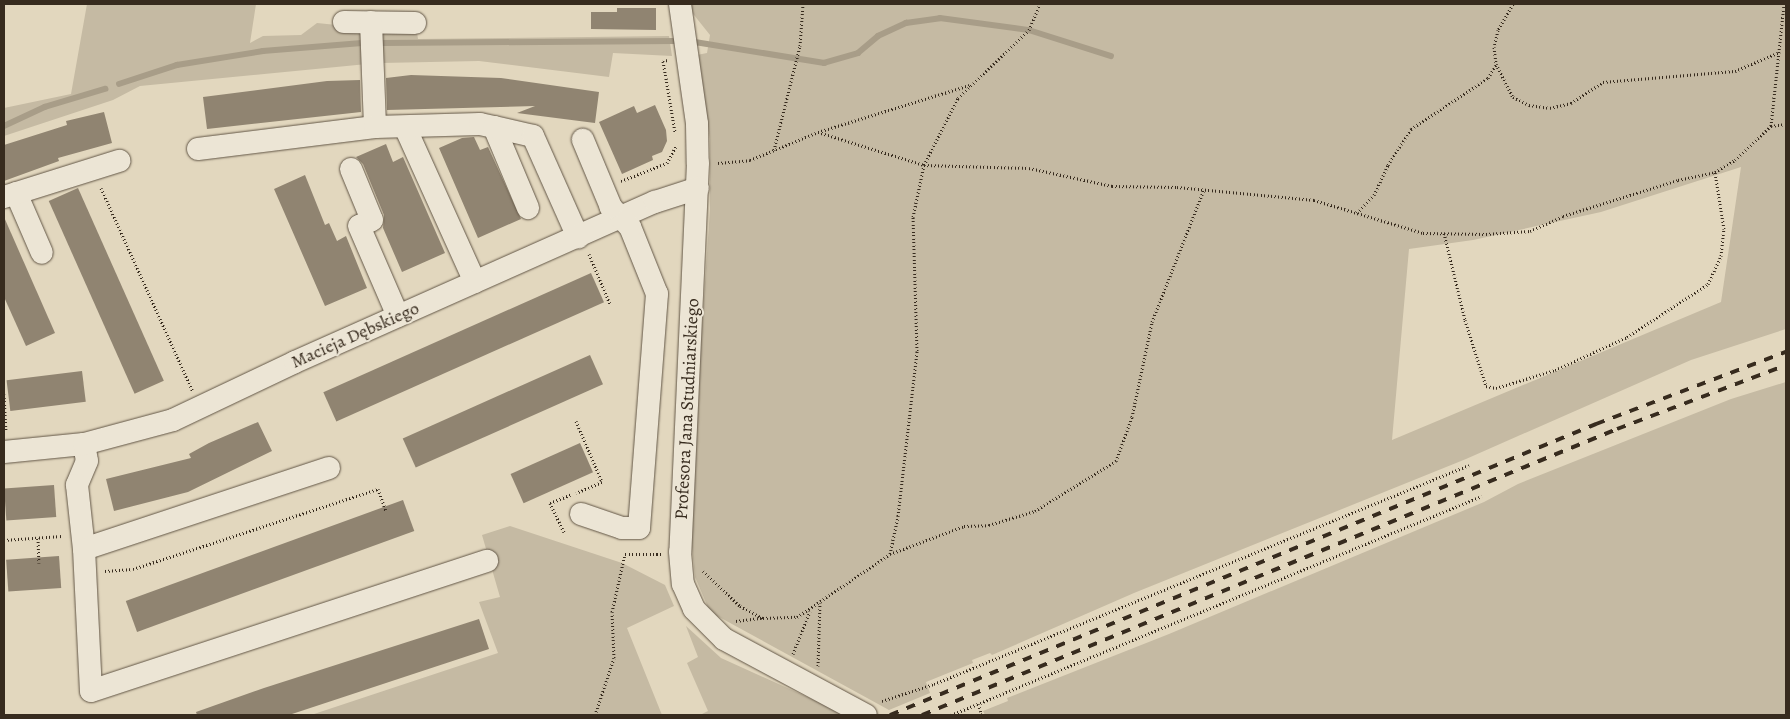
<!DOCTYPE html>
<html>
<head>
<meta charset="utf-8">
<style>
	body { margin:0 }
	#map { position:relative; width:1790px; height:719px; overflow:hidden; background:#e2d7be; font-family:Alegreya,serif }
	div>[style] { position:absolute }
	.green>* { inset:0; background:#c5baa3 }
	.stream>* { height:5.5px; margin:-2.75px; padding:0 2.75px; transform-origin:2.75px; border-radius:2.75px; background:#a89d88 }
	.building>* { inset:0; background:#908471; transform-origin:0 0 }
	.path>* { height:3px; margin-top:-1.5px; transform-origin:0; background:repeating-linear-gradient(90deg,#372b1e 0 1px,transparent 0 3.5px) }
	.roads { filter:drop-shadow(0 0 1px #625646) drop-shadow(0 0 1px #625646) }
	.minor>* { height:22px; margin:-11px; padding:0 11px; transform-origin:11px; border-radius:11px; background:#ece5d5 }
	.rail>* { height:4px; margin-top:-2px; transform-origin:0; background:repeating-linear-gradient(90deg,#372b1e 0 9px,transparent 0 18px) }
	span { translate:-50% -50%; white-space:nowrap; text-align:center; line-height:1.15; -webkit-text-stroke:4px #ece5d5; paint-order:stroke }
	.street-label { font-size:18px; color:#372b1e }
	.frame { position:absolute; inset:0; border:5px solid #372b1e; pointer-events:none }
</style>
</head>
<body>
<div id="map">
	<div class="green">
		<div style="clip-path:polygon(87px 4px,256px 4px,250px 43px,263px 36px,301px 35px,317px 23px,366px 28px,367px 64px,140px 86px,113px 100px,4px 136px,4px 108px,71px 94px)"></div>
		<div style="clip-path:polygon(evenodd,689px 4px,1786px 4px,1786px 329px,1691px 360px,1466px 459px,1134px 593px,992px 655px,990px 653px,972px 660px,973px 663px,926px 682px,930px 693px,889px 710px,710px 612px,695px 577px,689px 517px,710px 209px,710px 139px,697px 55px,707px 53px,710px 35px,690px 10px,689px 4px,1741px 167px,1721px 302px,1392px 440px,1409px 249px,1473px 240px,1601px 212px,1741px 167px)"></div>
		<div style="clip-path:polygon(416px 26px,418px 39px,669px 36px,672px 56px,613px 53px,609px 77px,479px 61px,381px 63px,379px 28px)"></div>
		<div style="clip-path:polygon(1786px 382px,1786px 715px,985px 715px,983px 711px,1008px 701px,1007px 698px,1169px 634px,1484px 502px,1518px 484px,1731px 399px)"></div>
		<div style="clip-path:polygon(510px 526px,622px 563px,665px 585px,674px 606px,627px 628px,662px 715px,311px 715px,498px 653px,479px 602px,500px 597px,482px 535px)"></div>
		<div style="clip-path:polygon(686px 626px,721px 658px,847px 715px,700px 715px,708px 711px,687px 663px,698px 657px)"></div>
	</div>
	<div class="stream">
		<div style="left:695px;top:42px;width:131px;rotate:9.2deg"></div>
		<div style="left:824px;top:63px;width:35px;rotate:-16deg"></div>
		<div style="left:858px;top:53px;width:26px;rotate:-40deg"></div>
		<div style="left:878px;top:36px;width:31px;rotate:-25deg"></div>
		<div style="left:906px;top:23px;width:34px;rotate:-8deg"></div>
		<div style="left:940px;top:18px;width:90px;rotate:7.7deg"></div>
		<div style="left:1029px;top:30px;width:86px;rotate:17.6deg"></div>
		<div style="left:383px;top:43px;width:292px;rotate:-0.4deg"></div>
		<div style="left:119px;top:84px;width:61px;rotate:-18.1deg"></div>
		<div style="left:177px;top:65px;width:87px;rotate:-9.2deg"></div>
		<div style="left:263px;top:51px;width:99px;rotate:-4.6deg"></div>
		<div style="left:4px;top:126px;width:45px;rotate:-24.9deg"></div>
		<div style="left:45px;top:107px;width:63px;rotate:-16.7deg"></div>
	</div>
	<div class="building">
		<div style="clip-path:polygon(617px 8px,656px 8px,656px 30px,591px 29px,591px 12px,617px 12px)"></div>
		<div style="clip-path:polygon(411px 75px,501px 78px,599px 92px,595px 123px,517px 113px,535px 106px,387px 110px,386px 78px)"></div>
		<div style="clip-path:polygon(360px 80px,361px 112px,207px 129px,203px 97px,327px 81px)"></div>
		<div style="clip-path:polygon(655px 105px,666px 130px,667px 141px,662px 152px,652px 156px,653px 160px,622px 174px,599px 122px,634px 106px,637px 113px)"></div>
		<div style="clip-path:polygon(104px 112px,112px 143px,58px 158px,59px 161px,4px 181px,4px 145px,67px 125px,66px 121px)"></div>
		<div style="clip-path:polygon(474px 137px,480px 150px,488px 147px,521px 219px,478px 238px,439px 148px,462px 138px)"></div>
		<div style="clip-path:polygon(386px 144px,393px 162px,403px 157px,445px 253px,402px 272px,383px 228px,384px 215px,363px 164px,356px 157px)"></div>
		<div style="clip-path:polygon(305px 175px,325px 225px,329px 223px,337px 241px,346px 236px,367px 288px,325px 306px,274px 189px)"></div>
		<div style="left:78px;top:188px;width:211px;height:32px;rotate:66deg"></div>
		<div style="clip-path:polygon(4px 217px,55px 333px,26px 346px,4px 297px)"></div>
		<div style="left:591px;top:273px;width:32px;height:293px;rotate:66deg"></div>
		<div style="left:590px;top:355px;width:32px;height:205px;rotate:66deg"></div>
		<div style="left:82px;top:371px;width:31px;height:76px;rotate:83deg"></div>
		<div style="clip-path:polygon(258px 422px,272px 451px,188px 492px,114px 511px,106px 479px,191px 458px,189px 454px,209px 443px)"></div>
		<div style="left:580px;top:443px;width:32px;height:76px;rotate:66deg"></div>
		<div style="left:54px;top:485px;width:32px;height:50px;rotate:86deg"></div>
		<div style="left:403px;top:500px;width:33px;height:295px;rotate:70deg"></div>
		<div style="left:59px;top:556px;width:32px;height:53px;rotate:86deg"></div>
		<div style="clip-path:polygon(479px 619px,489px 649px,289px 715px,197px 715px,196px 712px,264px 688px)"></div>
	</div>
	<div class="path">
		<div style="left:1513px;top:4px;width:30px;rotate:120deg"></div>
		<div style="left:1498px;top:30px;width:17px;rotate:103deg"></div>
		<div style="left:1494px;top:47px;width:17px;rotate:83deg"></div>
		<div style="left:1496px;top:64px;width:37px;rotate:63deg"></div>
		<div style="left:1513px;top:97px;width:18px;rotate:27deg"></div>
		<div style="left:1529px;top:105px;width:21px;rotate:8deg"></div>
		<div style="left:1550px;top:108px;width:22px;rotate:-13deg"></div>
		<div style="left:1571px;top:103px;width:38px;rotate:-33deg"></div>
		<div style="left:1603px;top:82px;width:132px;rotate:-4.8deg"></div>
		<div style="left:1735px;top:71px;width:49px;rotate:-22.9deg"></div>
		<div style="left:667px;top:60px;width:4px;rotate:166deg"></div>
		<div style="left:663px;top:61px;width:72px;rotate:80.4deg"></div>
		<div style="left:1771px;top:126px;width:123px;rotate:-83.9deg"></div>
		<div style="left:818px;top:132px;width:159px;rotate:-17.2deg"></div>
		<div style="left:774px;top:150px;width:107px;rotate:-76deg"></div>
		<div style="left:800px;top:46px;width:42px;rotate:-85.9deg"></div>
		<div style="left:718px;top:163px;width:32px;rotate:-5deg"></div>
		<div style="left:750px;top:160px;width:74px;rotate:-22.4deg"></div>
		<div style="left:818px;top:132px;width:111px;rotate:17.3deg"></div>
		<div style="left:924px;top:165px;width:75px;rotate:-63.1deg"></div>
		<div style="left:958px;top:98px;width:98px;rotate:-43.8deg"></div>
		<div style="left:1029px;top:30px;width:28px;rotate:-67deg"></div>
		<div style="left:621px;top:181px;width:49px;rotate:-21.4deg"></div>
		<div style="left:667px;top:163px;width:19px;rotate:-62deg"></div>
		<div style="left:101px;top:188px;width:222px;rotate:65.7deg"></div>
		<div style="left:1357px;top:213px;width:25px;rotate:-47deg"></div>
		<div style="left:1374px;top:195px;width:33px;rotate:-65deg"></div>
		<div style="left:1388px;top:165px;width:43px;rotate:-57.4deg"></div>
		<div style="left:1411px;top:129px;width:92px;rotate:-33.5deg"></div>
		<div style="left:1488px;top:78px;width:15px;rotate:-58deg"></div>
		<div style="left:1444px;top:233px;width:89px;rotate:76.4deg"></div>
		<div style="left:1465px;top:320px;width:69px;rotate:72.3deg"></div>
		<div style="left:1486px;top:386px;width:10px;rotate:11deg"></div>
		<div style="left:1496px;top:388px;width:62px;rotate:-17deg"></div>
		<div style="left:1555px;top:370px;width:79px;rotate:-24.6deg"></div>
		<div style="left:1627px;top:337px;width:97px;rotate:-33.2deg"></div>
		<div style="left:1708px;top:284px;width:31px;rotate:-65deg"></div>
		<div style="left:1721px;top:256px;width:27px;rotate:-84deg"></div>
		<div style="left:1724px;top:229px;width:58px;rotate:-99deg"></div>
		<div style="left:589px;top:254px;width:54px;rotate:67.2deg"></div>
		<div style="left:4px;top:394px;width:38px;rotate:87deg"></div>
		<div style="left:576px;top:421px;width:66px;rotate:66.9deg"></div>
		<div style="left:602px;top:482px;width:28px;rotate:157deg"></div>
		<div style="left:564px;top:532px;width:32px;rotate:-116deg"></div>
		<div style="left:550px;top:503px;width:22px;rotate:-22deg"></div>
		<div style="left:38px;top:538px;width:25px;rotate:88deg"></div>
		<div style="left:4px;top:540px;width:58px;rotate:-3.9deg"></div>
		<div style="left:890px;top:554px;width:39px;rotate:-78deg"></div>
		<div style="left:898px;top:516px;width:166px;rotate:-83.4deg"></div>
		<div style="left:917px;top:351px;width:134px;rotate:-91.7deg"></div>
		<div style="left:913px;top:217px;width:53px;rotate:-78.1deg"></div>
		<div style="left:924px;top:165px;width:105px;rotate:1.6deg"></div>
		<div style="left:1029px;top:168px;width:85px;rotate:12.2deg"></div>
		<div style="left:1112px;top:186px;width:65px;rotate:0.9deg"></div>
		<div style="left:1177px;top:187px;width:138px;rotate:5.4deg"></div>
		<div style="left:1314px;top:200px;width:114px;rotate:16.8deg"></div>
		<div style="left:1423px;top:233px;width:63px;rotate:0.9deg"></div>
		<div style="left:1486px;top:234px;width:44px;rotate:-3.9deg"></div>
		<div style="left:1530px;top:231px;width:36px;rotate:-24deg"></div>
		<div style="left:1563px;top:216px;width:121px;rotate:-17.4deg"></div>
		<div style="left:1678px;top:180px;width:38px;rotate:-12deg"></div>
		<div style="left:1715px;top:172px;width:23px;rotate:-31deg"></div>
		<div style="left:1735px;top:160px;width:50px;rotate:-43.4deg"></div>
		<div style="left:1771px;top:126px;width:15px;rotate:-8deg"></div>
		<div style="left:105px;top:571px;width:28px;rotate:-4deg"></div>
		<div style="left:133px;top:569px;width:258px;rotate:-18.1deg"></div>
		<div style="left:378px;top:489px;width:23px;rotate:70deg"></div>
		<div style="left:703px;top:571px;width:51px;rotate:43.4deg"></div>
		<div style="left:740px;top:606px;width:26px;rotate:28deg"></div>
		<div style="left:763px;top:618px;width:34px;rotate:-2deg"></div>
		<div style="left:797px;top:617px;width:112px;rotate:-34.1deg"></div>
		<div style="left:890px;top:554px;width:79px;rotate:-20.7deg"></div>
		<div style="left:964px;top:526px;width:25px;rotate:-2deg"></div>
		<div style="left:989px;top:525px;width:48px;rotate:-16.9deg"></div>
		<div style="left:1035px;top:511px;width:95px;rotate:-31.7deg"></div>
		<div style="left:1116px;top:461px;width:47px;rotate:-70deg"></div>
		<div style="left:1132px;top:417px;width:97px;rotate:-78.1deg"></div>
		<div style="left:1152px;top:322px;width:143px;rotate:-68.6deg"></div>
		<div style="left:736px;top:621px;width:26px;rotate:-7deg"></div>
		<div style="left:793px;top:654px;width:46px;rotate:-68.4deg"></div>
		<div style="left:818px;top:666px;width:63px;rotate:-88.2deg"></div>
		<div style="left:882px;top:701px;width:55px;rotate:-18.1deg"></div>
		<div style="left:934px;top:684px;width:578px;rotate:-22.26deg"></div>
		<div style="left:978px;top:704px;width:11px;rotate:68deg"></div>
		<div style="left:982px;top:714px;width:3px;rotate:162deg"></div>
		<div style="left:595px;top:715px;width:60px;rotate:-71.6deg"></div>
		<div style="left:614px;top:658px;width:46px;rotate:-92.5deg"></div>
		<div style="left:612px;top:612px;width:59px;rotate:-77.4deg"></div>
		<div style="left:625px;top:554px;width:36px"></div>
		<div style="left:951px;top:715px;width:574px;rotate:-22.41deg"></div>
	</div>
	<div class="roads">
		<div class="minor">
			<div style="left:680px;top:4px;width:121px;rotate:81.9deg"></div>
			<div style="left:697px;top:124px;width:39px;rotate:89deg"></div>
			<div style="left:698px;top:163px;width:389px;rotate:92.6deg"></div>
			<div style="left:680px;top:552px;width:32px;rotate:85deg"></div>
			<div style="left:683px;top:584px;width:27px;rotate:66deg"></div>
			<div style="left:694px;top:609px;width:42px;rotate:45deg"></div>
			<div style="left:724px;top:639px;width:161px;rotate:28.2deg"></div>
			<div style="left:344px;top:22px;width:71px;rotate:0.8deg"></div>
			<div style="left:371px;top:22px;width:105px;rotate:87.8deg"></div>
			<div style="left:405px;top:127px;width:170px;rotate:65.7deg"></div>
			<div style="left:494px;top:127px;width:88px;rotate:67.2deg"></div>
			<div style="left:198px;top:149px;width:178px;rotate:-7.1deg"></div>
			<div style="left:375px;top:127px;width:105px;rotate:-1.6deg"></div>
			<div style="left:480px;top:124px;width:14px;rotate:12deg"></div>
			<div style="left:494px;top:127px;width:40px;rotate:13deg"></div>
			<div style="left:533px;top:136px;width:111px;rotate:66deg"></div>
			<div style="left:351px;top:169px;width:55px;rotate:67.6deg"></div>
			<div style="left:372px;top:220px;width:14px;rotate:155deg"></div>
			<div style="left:359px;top:226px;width:98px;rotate:66.6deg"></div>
			<div style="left:16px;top:193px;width:65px;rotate:66.6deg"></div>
			<div style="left:4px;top:197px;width:121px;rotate:-17.4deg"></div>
			<div style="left:84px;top:444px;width:17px;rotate:80deg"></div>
			<div style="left:87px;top:461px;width:26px;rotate:113deg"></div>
			<div style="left:77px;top:485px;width:64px;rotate:83.8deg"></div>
			<div style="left:84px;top:549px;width:258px;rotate:-18.3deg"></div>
			<div style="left:4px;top:452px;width:80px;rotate:-5.7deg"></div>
			<div style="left:84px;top:444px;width:92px;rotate:-15.1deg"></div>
			<div style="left:173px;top:420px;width:135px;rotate:-25.4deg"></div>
			<div style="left:295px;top:362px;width:394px;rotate:-24deg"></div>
			<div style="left:655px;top:202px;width:45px;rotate:-18deg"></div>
			<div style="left:581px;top:514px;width:43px;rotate:18.9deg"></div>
			<div style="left:622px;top:528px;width:17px"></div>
			<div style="left:639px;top:528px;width:235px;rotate:-85.6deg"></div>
			<div style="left:657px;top:294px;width:72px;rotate:-111.9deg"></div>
			<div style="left:630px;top:227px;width:28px;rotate:-134deg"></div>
			<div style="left:611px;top:207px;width:73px;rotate:-112.7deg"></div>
			<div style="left:84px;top:549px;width:142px;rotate:87.2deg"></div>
			<div style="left:91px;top:691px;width:417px;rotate:-18.2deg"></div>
		</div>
	</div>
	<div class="rail">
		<div style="left:890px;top:715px;width:764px;rotate:-22.4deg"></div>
		<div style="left:1596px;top:424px;width:203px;rotate:-20.8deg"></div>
		<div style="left:922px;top:715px;width:752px;rotate:-22.37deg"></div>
		<div style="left:1617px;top:429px;width:181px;rotate:-20.7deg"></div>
	</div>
	<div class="street-label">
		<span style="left:355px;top:335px;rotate:-24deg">Macieja Dębskiego</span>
		<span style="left:687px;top:409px;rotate:-87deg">Profesora Jana Studniarskiego</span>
	</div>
	<div class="frame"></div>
</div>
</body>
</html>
